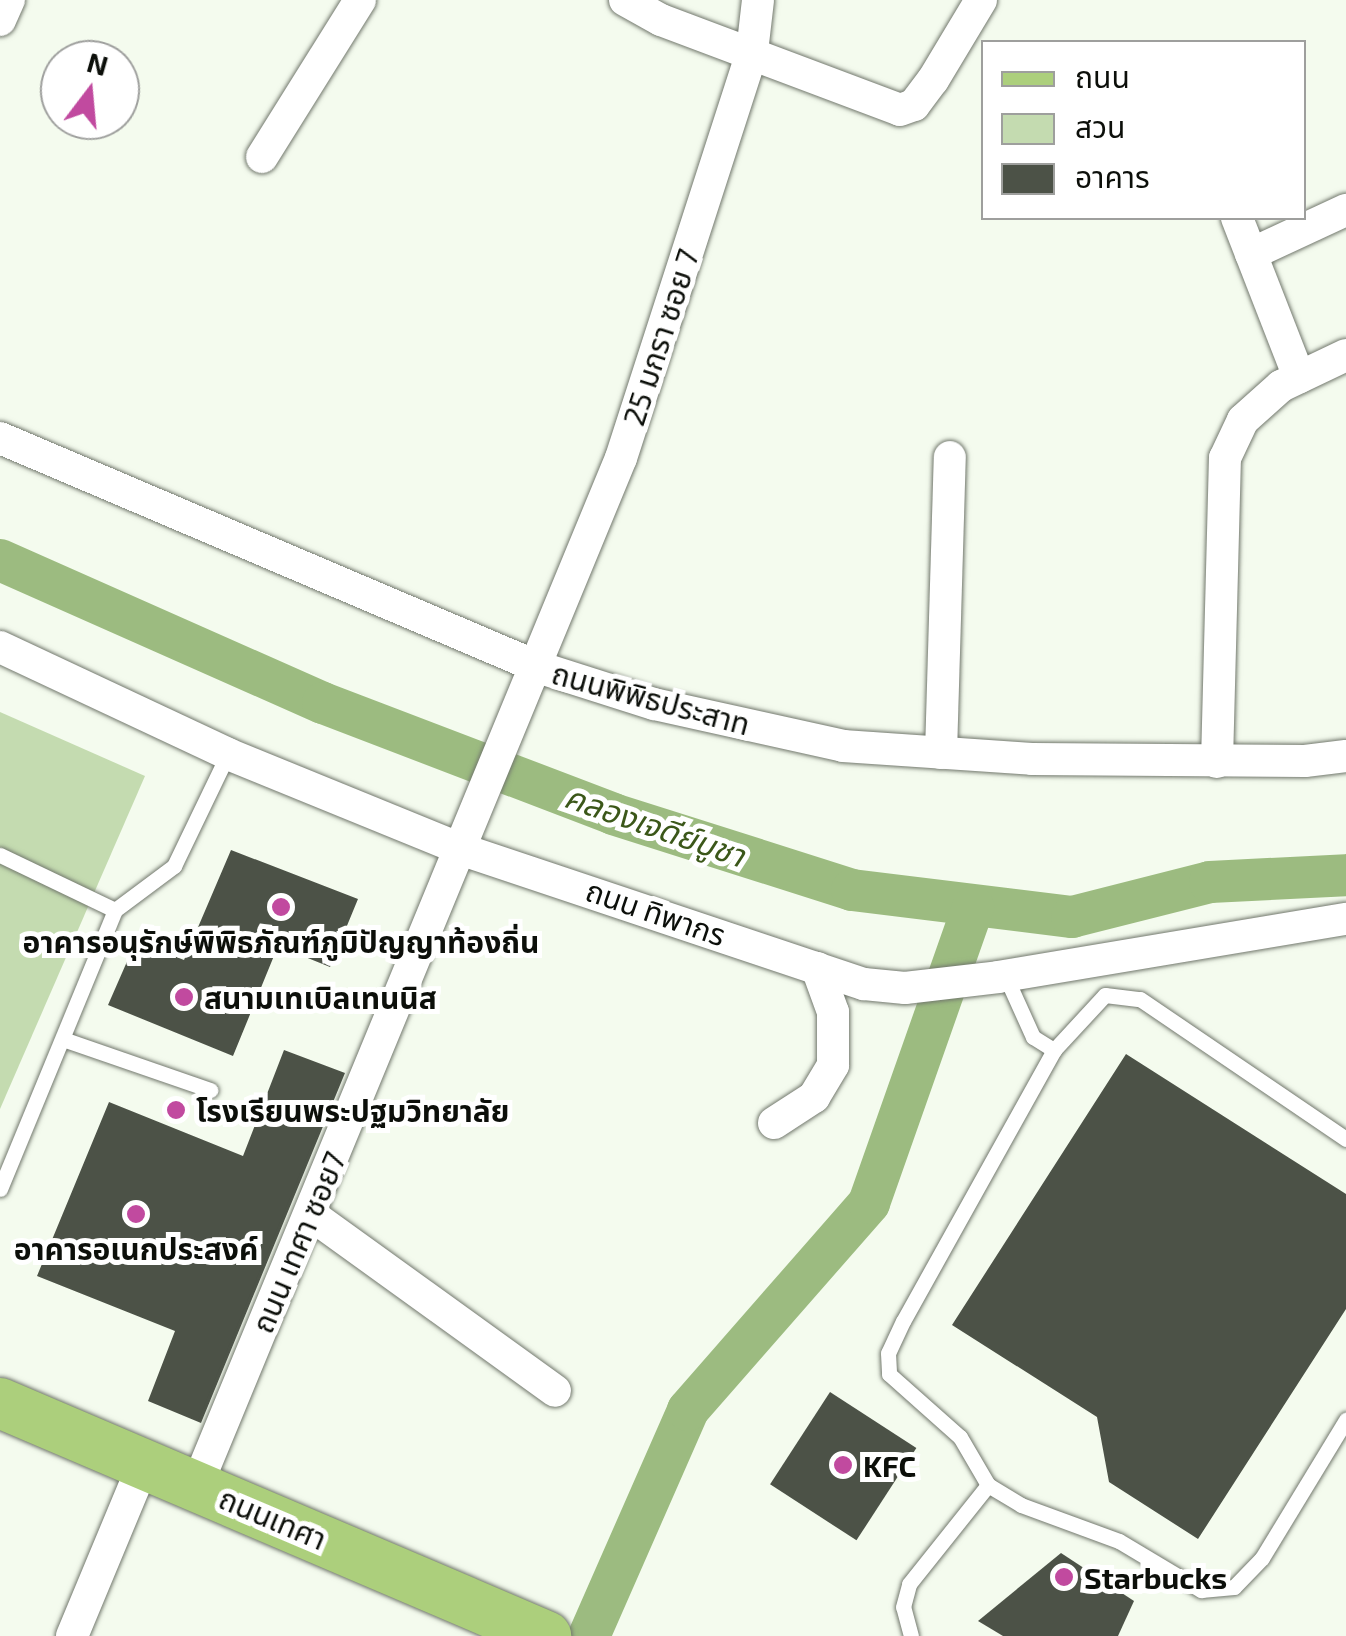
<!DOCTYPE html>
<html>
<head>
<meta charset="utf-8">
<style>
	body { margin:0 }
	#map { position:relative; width:1346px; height:1636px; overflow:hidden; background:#f4fbee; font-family:"Exo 2","Noto Sans Thai",sans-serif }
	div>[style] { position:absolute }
	.green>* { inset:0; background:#c4dbb0 }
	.canal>* { height:42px; margin:-21px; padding:0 21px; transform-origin:21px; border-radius:21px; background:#9cbb80 }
	.building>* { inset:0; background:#4c5247; transform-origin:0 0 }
	.roads { filter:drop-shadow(0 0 2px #72786d) drop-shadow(0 0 2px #72786d) }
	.service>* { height:15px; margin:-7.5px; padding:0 7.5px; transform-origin:7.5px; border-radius:7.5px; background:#fff }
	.minor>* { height:32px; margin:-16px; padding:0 16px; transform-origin:16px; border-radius:16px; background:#fff }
	.primary>* { height:50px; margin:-25px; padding:0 25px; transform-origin:25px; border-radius:25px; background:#accf7c }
	.dots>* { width:28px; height:28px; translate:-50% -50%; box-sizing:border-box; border:5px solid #fff; border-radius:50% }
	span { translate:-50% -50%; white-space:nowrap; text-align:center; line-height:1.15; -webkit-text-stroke:10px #fff; paint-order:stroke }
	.street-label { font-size:30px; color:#0c0f0a }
	.poi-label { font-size:30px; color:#0c0f0a; font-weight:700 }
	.left { translate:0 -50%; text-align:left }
	.water-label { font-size:32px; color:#3b5719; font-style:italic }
	.legend { position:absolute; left:981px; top:40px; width:325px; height:180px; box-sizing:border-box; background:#fff; border:2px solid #9e9f9d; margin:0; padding:12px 18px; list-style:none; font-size:30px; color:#0c0f0a }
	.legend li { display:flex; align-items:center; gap:20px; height:50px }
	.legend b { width:50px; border:2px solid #9e9f9d }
	.north { position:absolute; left:40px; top:40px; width:100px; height:100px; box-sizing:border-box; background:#fff; border:2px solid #9e9f9d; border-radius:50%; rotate:16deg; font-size:28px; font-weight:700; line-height:40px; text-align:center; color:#0c0f0a }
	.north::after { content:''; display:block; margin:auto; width:35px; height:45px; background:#c14a9f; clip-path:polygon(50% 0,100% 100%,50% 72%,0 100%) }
</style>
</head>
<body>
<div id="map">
	<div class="green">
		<div style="clip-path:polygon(0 712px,145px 776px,0 1109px)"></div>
	</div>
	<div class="canal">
		<div style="left:0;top:560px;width:353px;rotate:23.9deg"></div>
		<div style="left:323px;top:703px;width:311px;rotate:20.9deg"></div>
		<div style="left:613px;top:814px;width:251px;rotate:17.6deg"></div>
		<div style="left:852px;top:890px;width:222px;rotate:7deg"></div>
		<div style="left:1072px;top:917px;width:142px;rotate:-14.2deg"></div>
		<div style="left:1210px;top:882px;width:136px;rotate:-2.9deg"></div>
		<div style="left:589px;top:1636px;width:247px;rotate:-66.3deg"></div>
		<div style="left:688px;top:1410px;width:275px;rotate:-48.8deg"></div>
		<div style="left:869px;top:1203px;width:314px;rotate:-70.6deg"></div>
	</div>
	<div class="building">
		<div style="clip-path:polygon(231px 850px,358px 899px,330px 967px,278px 946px,233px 1056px,108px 1005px,136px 941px,184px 960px)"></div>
		<div style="clip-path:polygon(284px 1050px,345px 1073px,201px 1423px,148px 1401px,175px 1331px,37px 1276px,109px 1102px,243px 1156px)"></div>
		<div style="clip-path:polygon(1126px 1054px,1346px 1194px,1346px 1309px,1198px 1539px,1109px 1482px,1097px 1417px,952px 1325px)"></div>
		<div style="left:830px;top:1392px;width:103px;height:110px;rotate:33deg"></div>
		<div style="clip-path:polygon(1061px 1553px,1134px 1601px,1118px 1636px,1003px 1636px,978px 1621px)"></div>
	</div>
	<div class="roads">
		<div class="service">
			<div style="left:0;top:855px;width:127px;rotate:25.6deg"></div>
			<div style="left:1005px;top:975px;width:68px;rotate:65.7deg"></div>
			<div style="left:1033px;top:1037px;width:25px;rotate:32deg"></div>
			<div style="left:1054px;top:1050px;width:310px;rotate:119.1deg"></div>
			<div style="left:903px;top:1321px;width:35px;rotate:115deg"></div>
			<div style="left:888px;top:1353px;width:21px;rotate:87deg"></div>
			<div style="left:889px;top:1374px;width:95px;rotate:41.6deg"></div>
			<div style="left:960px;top:1437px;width:56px;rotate:59.7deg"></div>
			<div style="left:988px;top:1485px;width:39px;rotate:31deg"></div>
			<div style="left:1021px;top:1505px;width:104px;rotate:20.2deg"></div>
			<div style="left:1119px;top:1541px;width:96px;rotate:30.9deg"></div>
			<div style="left:1201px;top:1590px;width:33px;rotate:-5deg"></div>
			<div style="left:1234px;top:1587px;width:40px;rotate:-46deg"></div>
			<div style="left:1262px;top:1558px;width:162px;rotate:-58.7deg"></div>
			<div style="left:63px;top:1039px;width:156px;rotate:19.1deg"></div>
			<div style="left:1054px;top:1050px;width:75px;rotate:-47.2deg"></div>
			<div style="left:1105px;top:995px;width:35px;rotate:7deg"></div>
			<div style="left:1140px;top:999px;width:249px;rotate:34.2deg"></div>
			<div style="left:0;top:1189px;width:302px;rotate:-67.6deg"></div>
			<div style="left:115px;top:910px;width:74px;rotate:-36.7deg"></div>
			<div style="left:174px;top:866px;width:124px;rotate:-64.3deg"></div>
			<div style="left:911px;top:1636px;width:30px;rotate:-105deg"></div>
			<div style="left:903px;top:1607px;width:24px;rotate:-75deg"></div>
			<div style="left:909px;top:1584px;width:127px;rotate:-51.4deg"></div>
		</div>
		<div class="minor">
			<div style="left:625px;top:0;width:41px;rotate:29.1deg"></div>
			<div style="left:661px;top:20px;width:255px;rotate:20.6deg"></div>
			<div style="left:900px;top:110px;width:15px;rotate:-20deg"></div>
			<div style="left:914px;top:105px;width:31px;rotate:-53deg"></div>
			<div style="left:933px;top:80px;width:93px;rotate:-59deg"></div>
			<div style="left:0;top:20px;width:22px;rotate:-66deg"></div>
			<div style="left:262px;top:157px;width:185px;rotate:-58deg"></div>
			<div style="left:1237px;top:218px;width:171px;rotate:68.7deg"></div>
			<div style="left:1251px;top:254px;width:105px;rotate:-24.9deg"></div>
			<div style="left:0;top:438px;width:585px;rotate:23.06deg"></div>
			<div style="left:538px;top:667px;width:122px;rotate:17.7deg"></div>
			<div style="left:654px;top:704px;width:194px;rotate:12.5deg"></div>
			<div style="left:843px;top:746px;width:189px;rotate:3.9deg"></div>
			<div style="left:1032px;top:759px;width:273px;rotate:0.4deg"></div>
			<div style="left:1305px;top:761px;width:41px;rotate:-7deg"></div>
			<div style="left:0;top:647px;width:252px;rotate:25.1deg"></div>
			<div style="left:228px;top:754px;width:254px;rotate:22.2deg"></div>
			<div style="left:463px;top:850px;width:423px;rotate:18.5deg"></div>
			<div style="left:864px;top:984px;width:41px;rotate:5.6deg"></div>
			<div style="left:905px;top:988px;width:94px;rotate:-6.7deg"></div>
			<div style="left:998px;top:977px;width:353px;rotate:-9.5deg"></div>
			<div style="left:941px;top:753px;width:296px;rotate:-88.3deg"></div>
			<div style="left:1217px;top:762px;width:304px;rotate:-88.5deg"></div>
			<div style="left:1225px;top:458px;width:42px;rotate:-64.7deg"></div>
			<div style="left:1243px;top:420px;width:51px;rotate:-41.8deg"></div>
			<div style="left:1281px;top:386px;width:72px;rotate:-25.5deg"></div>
			<div style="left:774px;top:1123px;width:48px;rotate:-33deg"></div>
			<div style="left:814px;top:1097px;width:37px;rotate:-59deg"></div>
			<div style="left:833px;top:1065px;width:53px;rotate:-90deg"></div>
			<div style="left:833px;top:1012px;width:47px;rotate:-110deg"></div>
			<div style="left:310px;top:1214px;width:302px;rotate:35.8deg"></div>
			<div style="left:197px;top:1485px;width:1111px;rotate:-67.57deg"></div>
			<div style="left:621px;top:458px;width:427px;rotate:-72.1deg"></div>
			<div style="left:752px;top:52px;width:52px;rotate:-83.4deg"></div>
			<div style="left:72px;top:1636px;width:187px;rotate:-67.4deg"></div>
		</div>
		<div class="primary">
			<div style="left:0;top:1403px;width:594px;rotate:23.11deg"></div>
		</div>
	</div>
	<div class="dots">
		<div style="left:281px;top:907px;background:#c14a9f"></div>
		<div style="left:184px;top:997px;background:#c14a9f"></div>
		<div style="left:176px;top:1110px;background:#c14a9f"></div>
		<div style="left:136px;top:1214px;background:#c14a9f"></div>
		<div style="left:843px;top:1465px;background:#c14a9f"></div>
		<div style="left:1064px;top:1577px;background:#c14a9f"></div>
	</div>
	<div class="street-label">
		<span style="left:660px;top:337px;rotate:-72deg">25 มกรา ซอย 7</span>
		<span style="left:651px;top:698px;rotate:15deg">ถนนพิพิธประสาท</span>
		<span style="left:656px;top:912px;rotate:19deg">ถนน ทิพากร</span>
		<span style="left:298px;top:1242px;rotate:-67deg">ถนน เทศา ซอย7</span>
		<span style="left:273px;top:1518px;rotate:23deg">ถนนเทศา</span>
	</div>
	<div class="poi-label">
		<span style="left:281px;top:941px">อาคารอนุรักษ์พิพิธภัณฑ์ภูมิปัญญาท้องถิ่น</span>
		<span class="left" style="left:204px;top:997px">สนามเทเบิลเทนนิส</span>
		<span class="left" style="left:196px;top:1110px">โรงเรียนพระปฐมวิทยาลัย</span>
		<span style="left:136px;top:1248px">อาคารอเนกประสงค์</span>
		<span class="left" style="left:863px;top:1465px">KFC</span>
		<span class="left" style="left:1084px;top:1577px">Starbucks</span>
	</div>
	<div class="water-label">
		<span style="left:655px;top:825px;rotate:19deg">คลองเจดีย์บูชา</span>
	</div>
	<ul class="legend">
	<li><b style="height:12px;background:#accf7c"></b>ถนน</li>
	<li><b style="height:28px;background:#c4dbb0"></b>สวน</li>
	<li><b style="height:28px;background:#4c5247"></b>อาคาร</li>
	</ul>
	<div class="north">N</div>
</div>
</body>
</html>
